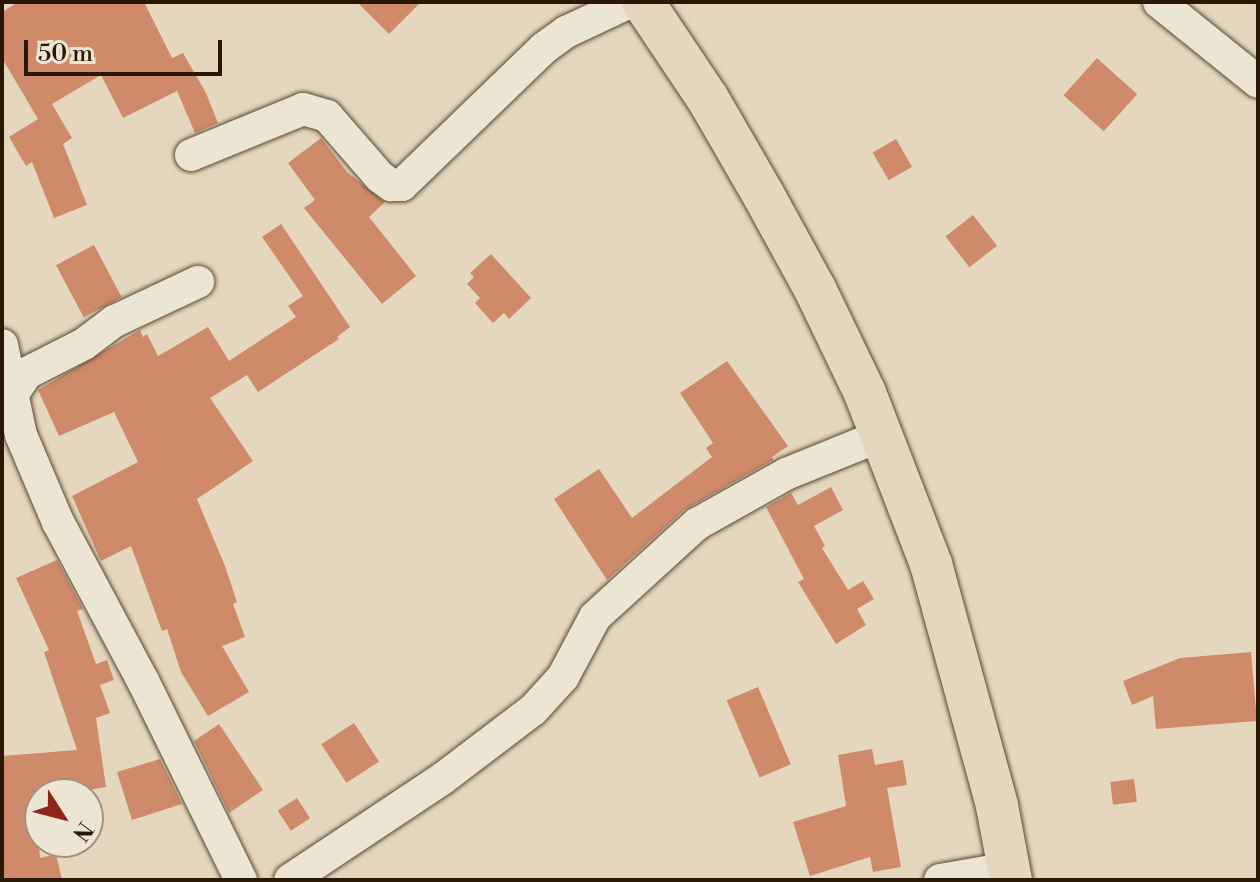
<!DOCTYPE html>
<html>
<head>
<meta charset="utf-8">
<style>
	body { margin:0 }
	#map { position:relative; width:1260px; height:882px; overflow:hidden; background:#e4d7bd; font-family:"Libre Bodoni",serif }
	div>[style] { position:absolute }
	.building>* { inset:0; background:#cf8b69; transform-origin:0 0 }
	.roads { filter:drop-shadow(0 0 2px #584833) drop-shadow(0 0 2px #584833) }
	.minor>* { height:32px; margin:-16px; padding:0 16px; transform-origin:16px; border-radius:16px; background:#ede5d4 }
	.major>* { height:42px; margin:-21px; padding:0 21px; transform-origin:21px; border-radius:21px; background:#e4d7bd }
	span { translate:-50% -50%; white-space:nowrap; text-align:center; line-height:1.15; -webkit-text-stroke:6px #ede5d4; paint-order:stroke }
	.frame { position:absolute; inset:0; border:4px solid #2a1805; pointer-events:none }
	.north { position:absolute; left:24px; top:778px; width:80px; height:80px; box-sizing:border-box; background:#ede5d4; border:2px solid #9f9381; border-radius:50%; rotate:126deg; font-size:22px; font-weight:700; line-height:32px; text-align:center; color:#2a1805 }
	.north::after { content:''; display:block; margin:auto; width:28px; height:36px; background:#8f2418; clip-path:polygon(50% 0,100% 100%,50% 72%,0 100%) }
	.scale { position:absolute; left:24px; top:40px; width:198px; height:36px; box-sizing:border-box; border:4px solid #2a1805; border-top:0; padding-left:10px; font-size:24px; line-height:28px; white-space:nowrap; color:#2a1805; -webkit-text-stroke:6px #ede5d4; paint-order:stroke }
</style>
</head>
<body>
<div id="map">
	<div class="building">
		<div style="clip-path:polygon(18px 2px,144px 2px,172px 58px,183px 53px,206px 93px,218px 123px,195px 133px,177px 91px,123px 118px,101px 75px,52px 104px,72px 138px,63px 144px,87px 205px,54px 218px,32px 162px,26px 166px,9px 137px,38px 119px,2px 58px,2px 12px)"></div>
		<div style="clip-path:polygon(357px 2px,421px 2px,389px 34px)"></div>
		<div style="left:1097px;top:58px;width:54px;height:50px;rotate:42deg"></div>
		<div style="clip-path:polygon(321px 138px,347px 172px,385px 202px,369px 217px,416px 276px,382px 304px,304px 208px,315px 200px,288px 163px)"></div>
		<div style="left:896px;top:139px;width:32px;height:27px;rotate:60deg"></div>
		<div style="left:973px;top:215px;width:39px;height:35px;rotate:52deg"></div>
		<div style="clip-path:polygon(281px 224px,350px 327px,337px 337px,339px 339px,258px 392px,247px 375px,210px 398px,253px 461px,197px 499px,225px 566px,237px 602px,233px 604px,245px 637px,222px 646px,249px 692px,208px 716px,181px 672px,167px 629px,162px 631px,131px 546px,101px 561px,72px 496px,138px 462px,114px 412px,59px 436px,38px 390px,140px 330px,143px 337px,147px 334px,158px 356px,208px 327px,229px 361px,296px 317px,288px 306px,303px 296px,262px 237px)"></div>
		<div style="left:94px;top:245px;width:59px;height:43px;rotate:62deg"></div>
		<div style="clip-path:polygon(491px 254px,531px 298px,509px 319px,504px 313px,493px 323px,475px 303px,480px 298px,467px 284px,474px 277px,470px 273px)"></div>
		<div style="clip-path:polygon(727px 361px,788px 446px,772px 457px,773px 460px,684px 510px,607px 580px,554px 499px,599px 469px,632px 518px,712px 457px,706px 448px,713px 443px,680px 393px)"></div>
		<div style="clip-path:polygon(831px 487px,843px 510px,814px 526px,825px 546px,822px 548px,848px 590px,863px 581px,874px 599px,857px 609px,866px 625px,836px 644px,798px 582px,804px 579px,766px 507px,791px 493px,798px 505px)"></div>
		<div style="clip-path:polygon(57px 560px,83px 609px,77px 611px,96px 664px,107px 660px,114px 680px,100px 685px,110px 713px,96px 718px,106px 787px,67px 794px,36px 794px,40px 858px,56px 854px,62px 880px,2px 880px,2px 756px,77px 750px,44px 652px,49px 650px,16px 578px)"></div>
		<div style="clip-path:polygon(1251px 652px,1257px 721px,1156px 729px,1153px 696px,1132px 705px,1123px 681px,1180px 658px)"></div>
		<div style="left:758px;top:687px;width:84px;height:34px;rotate:67deg"></div>
		<div style="left:354px;top:723px;width:46px;height:39px;rotate:57deg"></div>
		<div style="clip-path:polygon(219px 724px,263px 790px,229px 813px,194px 741px)"></div>
		<div style="clip-path:polygon(872px 749px,875px 765px,903px 760px,907px 785px,887px 788px,901px 867px,873px 872px,870px 857px,810px 876px,793px 822px,846px 806px,838px 755px)"></div>
		<div style="clip-path:polygon(160px 759px,182px 804px,132px 820px,117px 772px)"></div>
		<div style="left:1134px;top:779px;width:23px;height:24px;rotate:83deg"></div>
		<div style="left:297px;top:798px;width:24px;height:23px;rotate:57deg"></div>
	</div>
	<div class="roads">
		<div class="minor">
			<div style="left:1159px;top:2px;width:127px;rotate:38.9deg"></div>
			<div style="left:191px;top:155px;width:121px;rotate:-22.3deg"></div>
			<div style="left:303px;top:109px;width:25px;rotate:16deg"></div>
			<div style="left:327px;top:116px;width:81px;rotate:49deg"></div>
			<div style="left:380px;top:177px;width:14px;rotate:36deg"></div>
			<div style="left:391px;top:185px;width:11px"></div>
			<div style="left:402px;top:185px;width:197px;rotate:-44deg"></div>
			<div style="left:544px;top:48px;width:27px;rotate:-36deg"></div>
			<div style="left:566px;top:32px;width:71px;rotate:-25.1deg"></div>
			<div style="left:2px;top:345px;width:92px;rotate:78.1deg"></div>
			<div style="left:21px;top:435px;width:95px;rotate:67deg"></div>
			<div style="left:58px;top:522px;width:180px;rotate:61.9deg"></div>
			<div style="left:143px;top:681px;width:222px;rotate:63.8deg"></div>
			<div style="left:12px;top:395px;width:27px;rotate:-56deg"></div>
			<div style="left:27px;top:373px;width:64px;rotate:-27deg"></div>
			<div style="left:84px;top:344px;width:39px;rotate:-37deg"></div>
			<div style="left:115px;top:321px;width:92px;rotate:-25.2deg"></div>
			<div style="left:290px;top:880px;width:182px;rotate:-33.6deg"></div>
			<div style="left:442px;top:779px;width:114px;rotate:-37.2deg"></div>
			<div style="left:533px;top:710px;width:45px;rotate:-47.7deg"></div>
			<div style="left:563px;top:677px;width:68px;rotate:-61.9deg"></div>
			<div style="left:595px;top:617px;width:138px;rotate:-42.4deg"></div>
			<div style="left:697px;top:524px;width:102px;rotate:-29.3deg"></div>
			<div style="left:786px;top:474px;width:101px;rotate:-22deg"></div>
			<div style="left:940px;top:880px;width:70px;rotate:-9.9deg"></div>
		</div>
		<div class="major">
			<div style="left:643px;top:2px;width:117px;rotate:56.2deg"></div>
			<div style="left:708px;top:99px;width:112px;rotate:60deg"></div>
			<div style="left:764px;top:196px;width:106px;rotate:61.3deg"></div>
			<div style="left:815px;top:289px;width:115px;rotate:64.3deg"></div>
			<div style="left:865px;top:393px;width:183px;rotate:68.9deg"></div>
			<div style="left:931px;top:564px;width:251px;rotate:74.7deg"></div>
			<div style="left:997px;top:806px;width:75px;rotate:79.3deg"></div>
		</div>
	</div>
	<div class="frame"></div>
	<div class="north">N</div>
	<div class="scale">50 m</div>
</div>
</body>
</html>
